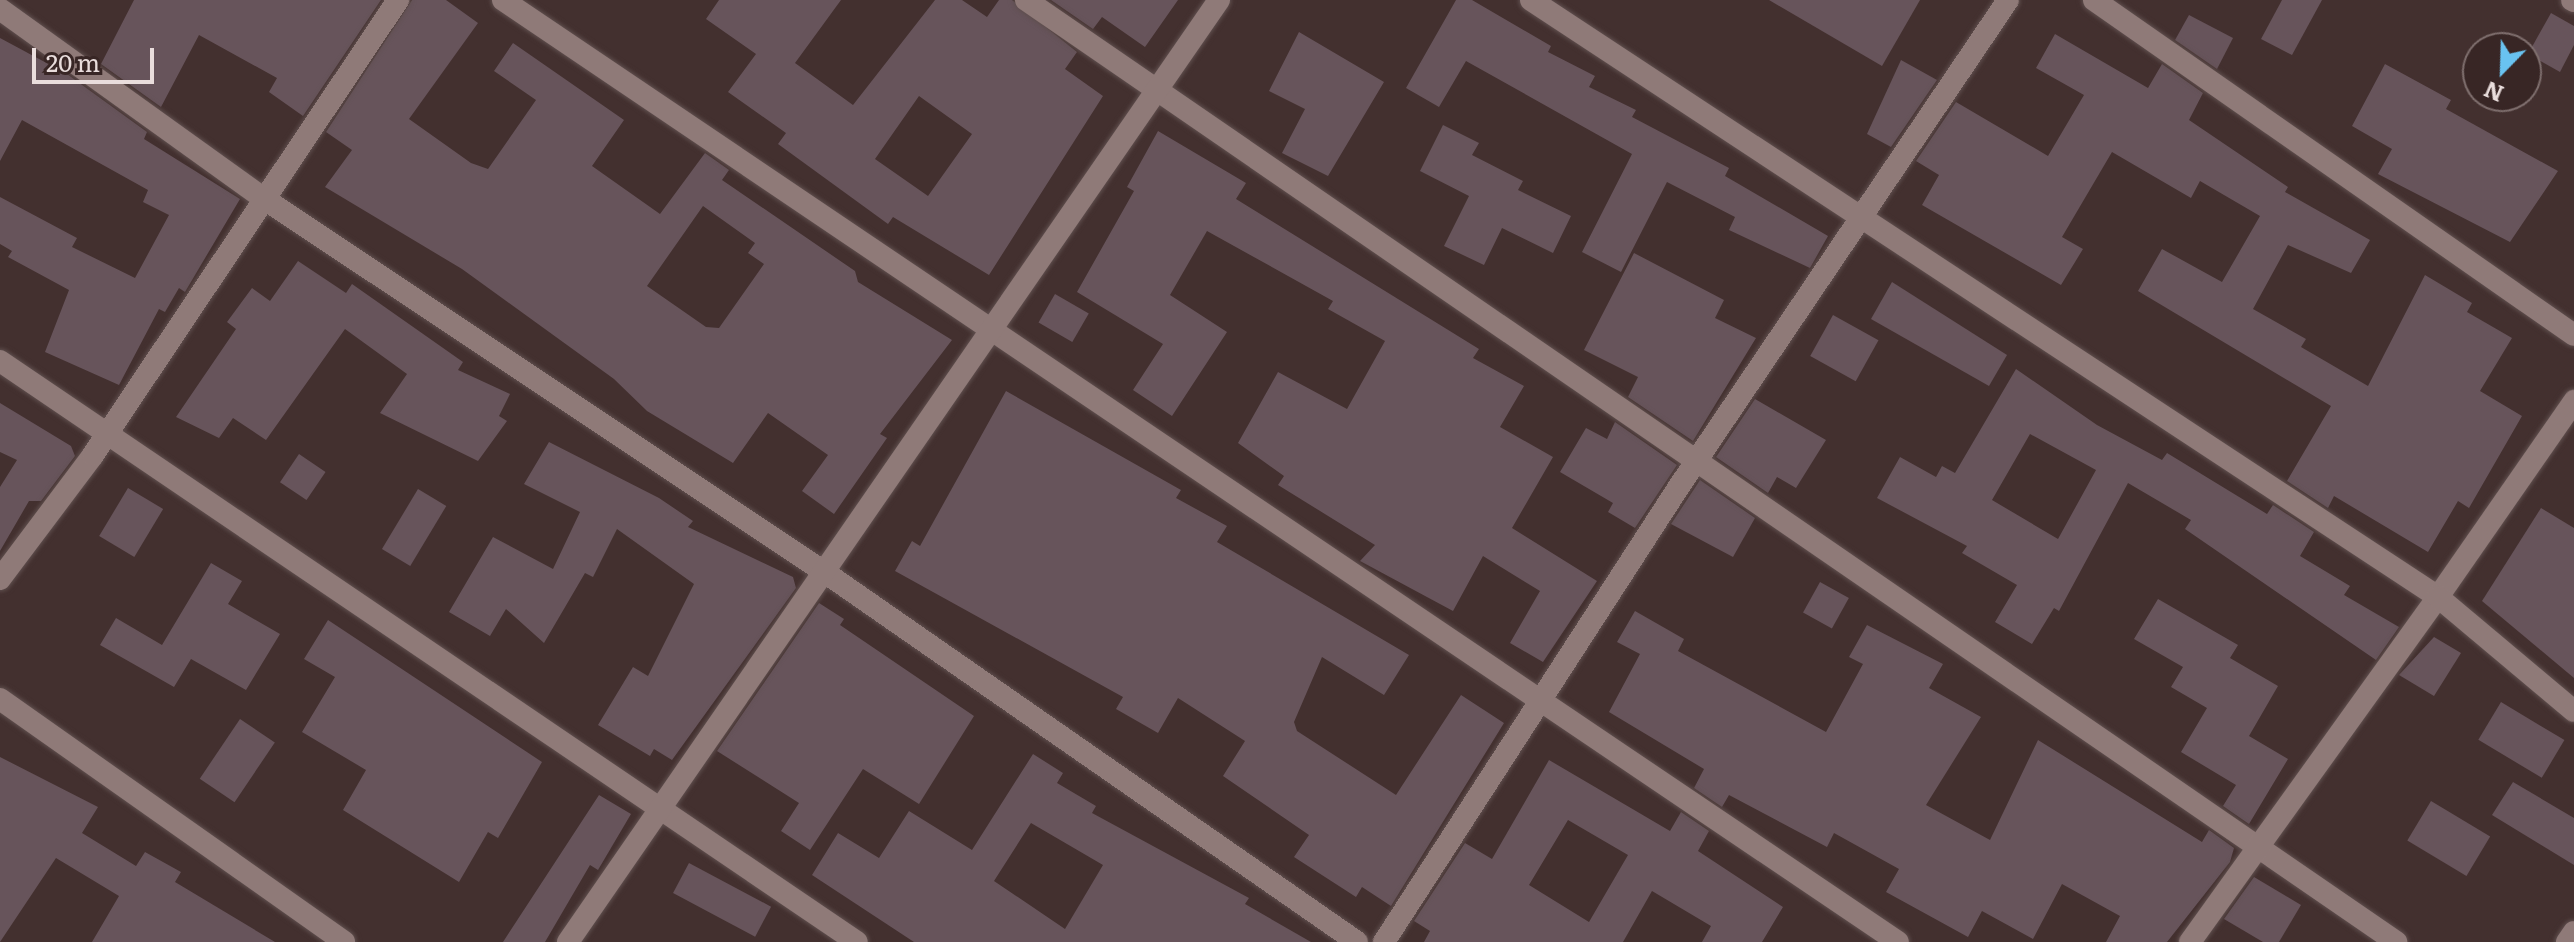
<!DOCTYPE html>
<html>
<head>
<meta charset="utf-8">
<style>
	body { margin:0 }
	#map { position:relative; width:2574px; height:942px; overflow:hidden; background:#43302f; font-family:Literata,serif }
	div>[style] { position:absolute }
	.building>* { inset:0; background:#67545b; transform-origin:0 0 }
	.roads { filter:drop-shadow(0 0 2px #5f4f4e) drop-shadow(0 0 2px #5f4f4e) }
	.minor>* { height:22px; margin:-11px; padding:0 11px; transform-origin:11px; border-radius:11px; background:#8f7a78 }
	span { translate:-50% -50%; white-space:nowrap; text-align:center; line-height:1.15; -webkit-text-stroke:8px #382625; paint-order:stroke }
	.north { position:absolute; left:2462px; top:32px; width:80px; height:80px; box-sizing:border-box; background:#382625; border:2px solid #7f6f6e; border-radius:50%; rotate:203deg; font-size:22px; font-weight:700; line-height:32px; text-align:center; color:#e9dddc }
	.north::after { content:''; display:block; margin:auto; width:28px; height:36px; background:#69c3f1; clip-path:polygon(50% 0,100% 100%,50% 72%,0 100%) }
	.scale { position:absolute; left:32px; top:48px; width:122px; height:36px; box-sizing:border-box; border:4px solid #e9dddc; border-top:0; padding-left:10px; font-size:24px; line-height:28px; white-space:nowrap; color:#e9dddc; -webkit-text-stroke:6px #382625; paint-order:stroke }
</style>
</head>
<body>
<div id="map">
	<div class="building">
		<div style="clip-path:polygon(134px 0,381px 0,303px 116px,269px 92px,277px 78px,199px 35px,161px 107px,101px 64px)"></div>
		<div style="clip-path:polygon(evenodd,412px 0,446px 0,478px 23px,409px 119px,471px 163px,488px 169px,536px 100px,494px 71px,513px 43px,624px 120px,592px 166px,660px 214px,705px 153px,729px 170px,722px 180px,855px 271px,858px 282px,952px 340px,880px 434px,887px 438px,834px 514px,802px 491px,828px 455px,768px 413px,733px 463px,647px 411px,614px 379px,462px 269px,325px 187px,352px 150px,326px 132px,412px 0,703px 206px,755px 243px,748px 253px,764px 264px,719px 328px,706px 327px,647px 286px,703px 206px)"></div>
		<div style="clip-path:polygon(evenodd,719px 0,841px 0,795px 63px,853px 105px,935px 0,962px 0,987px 17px,999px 0,1012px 0,1077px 52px,1065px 69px,1103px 96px,989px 275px,893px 217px,888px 224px,778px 144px,786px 133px,728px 92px,756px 54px,706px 19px,719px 0,919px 96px,972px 134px,928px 196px,875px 159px,919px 96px)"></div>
		<div style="clip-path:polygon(1051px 0,1178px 0,1145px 47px,1102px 17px,1093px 29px)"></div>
		<div style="clip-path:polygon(1456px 0,1472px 0,1551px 46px,1548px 52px,1595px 76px,1589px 87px,1636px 110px,1632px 117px,1729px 168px,1725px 176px,1828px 236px,1810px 268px,1729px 230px,1735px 217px,1667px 182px,1621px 272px,1582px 252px,1632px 154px,1466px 61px,1439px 107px,1406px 88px)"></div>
		<div style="clip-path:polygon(1769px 0,1920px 0,1882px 66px)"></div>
		<div style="clip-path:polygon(2282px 0,2322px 0,2292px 55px,2261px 39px)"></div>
		<div style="clip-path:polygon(2551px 13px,2574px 26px,2574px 45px,2560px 72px,2528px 54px)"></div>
		<div style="clip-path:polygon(2189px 15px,2233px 38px,2217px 69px,2175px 40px)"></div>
		<div style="clip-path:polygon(1299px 32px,1384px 82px,1328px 176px,1282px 153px,1305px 109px,1269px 91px)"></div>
		<div style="clip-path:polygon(2055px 34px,2148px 88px,2162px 64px,2203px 93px,2189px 120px,2288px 187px,2285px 192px,2370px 240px,2351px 273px,2288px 245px,2253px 309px,2306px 339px,2301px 347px,2368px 386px,2425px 275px,2472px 303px,2467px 312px,2512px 338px,2480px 391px,2522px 416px,2469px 508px,2458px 501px,2428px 552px,2334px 496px,2328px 508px,2287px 481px,2331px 406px,2138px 291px,2162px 249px,2222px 282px,2260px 216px,2200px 181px,2191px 198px,2112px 152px,2062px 237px,2083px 249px,2061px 285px,1922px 205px,1939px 175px,1916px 161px,1956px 102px,2048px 156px,2084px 95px,2036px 68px)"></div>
		<div style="clip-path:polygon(0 38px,67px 74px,147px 132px,144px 139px,240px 199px,185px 292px,179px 288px,165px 312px,159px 309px,119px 385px,45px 352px,69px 290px,8px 257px,12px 251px,0 244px,0 197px,77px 238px,72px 247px,135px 278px,169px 215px,143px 202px,148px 190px,22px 120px,0 161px)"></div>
		<div style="clip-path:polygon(1901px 60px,1937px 80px,1891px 147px,1867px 134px)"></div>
		<div style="clip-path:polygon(2385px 64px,2451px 100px,2446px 109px,2558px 171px,2510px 242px,2378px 174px,2392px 149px,2352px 126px)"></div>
		<div style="clip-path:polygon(1443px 125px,1479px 143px,1472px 155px,1523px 181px,1518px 190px,1571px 216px,1553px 253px,1502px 228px,1484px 265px,1444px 246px,1469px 196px,1420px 171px)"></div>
		<div style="clip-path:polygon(1158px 131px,1246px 183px,1236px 199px,1479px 349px,1473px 358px,1524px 386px,1500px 427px,1553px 457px,1512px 528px,1597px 581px,1543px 662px,1510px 643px,1540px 591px,1483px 556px,1453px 611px,1360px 561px,1375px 545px,1278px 485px,1284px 476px,1238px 443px,1278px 372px,1347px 409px,1385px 341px,1328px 309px,1333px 301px,1207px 231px,1170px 295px,1227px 332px,1172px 416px,1133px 390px,1163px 344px,1077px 292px,1134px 191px,1127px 187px)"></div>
		<div style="clip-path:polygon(1634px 253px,1724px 300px,1715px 318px,1756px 338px,1693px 441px,1628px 397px,1638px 377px,1584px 350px)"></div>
		<div style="clip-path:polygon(298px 261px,346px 293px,352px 284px,463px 362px,458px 370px,510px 394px,499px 416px,507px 421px,478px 461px,380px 413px,407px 374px,345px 329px,266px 440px,233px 418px,219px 438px,176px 417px,236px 329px,227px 322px,252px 288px,270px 301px)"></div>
		<div style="clip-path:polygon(1892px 282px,2007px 355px,1989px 386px,1871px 319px)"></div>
		<div style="left:1055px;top:294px;width:39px;height:33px;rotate:30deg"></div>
		<div style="left:1833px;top:315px;width:52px;height:47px;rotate:29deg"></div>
		<div style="clip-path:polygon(evenodd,2016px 369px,2097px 425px,2162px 460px,2167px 453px,2267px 514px,2273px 505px,2314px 532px,2300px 556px,2350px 586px,2344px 595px,2399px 627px,2376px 660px,2185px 529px,2191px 520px,2128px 483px,2059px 611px,2054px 608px,2032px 644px,1995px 622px,2017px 585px,1962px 553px,1967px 546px,1877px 498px,1900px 457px,1936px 477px,1942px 466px,1955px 473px,2016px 369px,2030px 434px,2096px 470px,2058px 539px,1992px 500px,2030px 434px)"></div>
		<div style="clip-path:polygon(1006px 391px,1181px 490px,1176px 498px,1227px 526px,1217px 542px,1409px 655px,1384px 695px,1322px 657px,1294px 722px,1297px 731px,1396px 795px,1461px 695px,1504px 723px,1391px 906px,1362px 887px,1356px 897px,1294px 857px,1309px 835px,1223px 776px,1245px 741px,1178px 698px,1158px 733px,1116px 709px,1123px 697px,895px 571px,912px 541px,920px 546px)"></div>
		<div style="clip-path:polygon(1755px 399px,1826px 440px,1796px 488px,1777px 477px,1768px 493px,1716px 457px)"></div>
		<div style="clip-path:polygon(0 403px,71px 446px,75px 456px,41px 501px,29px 501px,0 551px,0 487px,17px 460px,0 452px)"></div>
		<div style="clip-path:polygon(1615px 422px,1677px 465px,1635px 528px,1608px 512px,1613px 503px,1560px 472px,1586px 428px,1607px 439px)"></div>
		<div style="clip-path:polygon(549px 442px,659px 498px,693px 521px,688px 527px,793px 577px,796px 588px,672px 760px,654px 749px,650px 756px,598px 725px,633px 667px,648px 676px,694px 584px,617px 529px,593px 577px,585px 573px,544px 643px,506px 609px,490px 636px,449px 612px,493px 537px,553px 569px,580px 512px,524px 484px)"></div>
		<div style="left:299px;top:454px;width:32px;height:34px;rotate:34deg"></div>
		<div style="clip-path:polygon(1700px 480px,1755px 518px,1733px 557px,1671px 524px)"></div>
		<div style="left:128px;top:488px;width:41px;height:56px;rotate:31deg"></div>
		<div style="left:418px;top:489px;width:33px;height:70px;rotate:31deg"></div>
		<div style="clip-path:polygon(2541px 508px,2574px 528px,2574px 678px,2482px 601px)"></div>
		<div style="clip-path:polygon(211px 563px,242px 581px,228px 604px,280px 634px,246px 690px,191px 659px,174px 687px,100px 645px,116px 618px,162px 645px)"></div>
		<div style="left:1820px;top:582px;width:33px;height:35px;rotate:29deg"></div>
		<div style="clip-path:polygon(2158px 599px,2238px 645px,2230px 658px,2278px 686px,2249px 736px,2288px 759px,2249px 824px,2223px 806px,2236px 785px,2181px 752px,2207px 708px,2171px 687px,2183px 667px,2134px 639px)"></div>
		<div style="clip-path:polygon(819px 603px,844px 619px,840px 625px,974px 716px,919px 804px,863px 769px,810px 850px,781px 831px,799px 803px,717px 751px)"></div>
		<div style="clip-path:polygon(1635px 611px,1684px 639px,1678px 651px,1826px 732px,1863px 664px,1849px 657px,1867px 625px,1943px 664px,1929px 688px,1981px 717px,1926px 805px,1990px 840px,2038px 740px,2202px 842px,2209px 830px,2234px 848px,2230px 862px,2167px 942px,2106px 942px,2120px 916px,2062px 884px,2033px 939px,1982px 911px,1968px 937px,1886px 892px,1899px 869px,1834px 833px,1827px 847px,1729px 795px,1722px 807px,1694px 788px,1704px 769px,1609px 712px,1640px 654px,1617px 642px)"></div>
		<div style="clip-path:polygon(328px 620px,542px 762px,498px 838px,488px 832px,459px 882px,343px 810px,366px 770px,302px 732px,335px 677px,304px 659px)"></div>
		<div style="clip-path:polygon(2434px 637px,2461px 653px,2434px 696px,2399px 675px)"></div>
		<div style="left:2501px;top:702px;width:74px;height:44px;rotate:31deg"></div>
		<div style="left:240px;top:719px;width:42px;height:72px;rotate:34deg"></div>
		<div style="clip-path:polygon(evenodd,1033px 754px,1063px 773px,1057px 783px,1096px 806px,1092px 813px,1249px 898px,1245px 904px,1311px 942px,914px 942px,812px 875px,838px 833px,879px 858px,909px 811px,972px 850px,1033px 754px,1031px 823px,1103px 865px,1065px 929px,994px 881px,1031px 823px)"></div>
		<div style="clip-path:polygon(0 757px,98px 807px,82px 833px,136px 866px,145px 852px,181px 872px,175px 882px,275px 942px,92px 942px,119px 896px,56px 858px,0 942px)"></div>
		<div style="clip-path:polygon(evenodd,1549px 760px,1670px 831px,1681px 812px,1709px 831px,1698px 851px,1783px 907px,1762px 942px,1702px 942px,1711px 926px,1652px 891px,1623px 942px,1424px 942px,1430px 931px,1414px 921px,1465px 843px,1492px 859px,1549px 760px,1568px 820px,1628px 855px,1589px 922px,1529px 885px,1568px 820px)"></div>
		<div style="clip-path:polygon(2513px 782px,2574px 818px,2574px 865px,2492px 815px)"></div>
		<div style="clip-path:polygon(599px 795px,631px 814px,598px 870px,590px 865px,545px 942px,503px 942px)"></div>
		<div style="left:2431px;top:801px;width:69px;height:46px;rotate:31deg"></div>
		<div style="left:689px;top:863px;width:93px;height:34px;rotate:28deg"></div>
		<div style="clip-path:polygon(2254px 877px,2301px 905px,2279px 942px,2263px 942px,2224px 919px)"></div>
	</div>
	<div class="roads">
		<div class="minor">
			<div style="left:503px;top:0;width:1683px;rotate:34.03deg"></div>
			<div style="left:1026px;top:0;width:1663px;rotate:34.51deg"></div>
			<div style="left:1531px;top:0;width:1086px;rotate:33.35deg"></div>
			<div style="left:2438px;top:597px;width:239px;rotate:-55.2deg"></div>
			<div style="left:2094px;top:0;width:585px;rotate:34.91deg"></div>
			<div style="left:2572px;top:0;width:2px;rotate:27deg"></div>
			<div style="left:0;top:9px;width:327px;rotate:35.7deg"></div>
			<div style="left:266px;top:200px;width:669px;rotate:33.67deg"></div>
			<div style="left:823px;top:571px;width:650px;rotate:34.79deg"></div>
			<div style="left:0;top:361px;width:1035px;rotate:34.14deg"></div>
			<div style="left:0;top:579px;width:155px;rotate:-53.1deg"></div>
			<div style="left:93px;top:455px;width:548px;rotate:-56.16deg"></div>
			<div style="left:0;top:699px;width:421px;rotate:35.2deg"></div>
			<div style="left:568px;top:942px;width:1145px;rotate:-55.35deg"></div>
			<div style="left:1384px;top:942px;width:544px;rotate:-57.07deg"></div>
			<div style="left:1680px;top:485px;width:585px;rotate:-55.93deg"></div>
			<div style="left:2190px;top:942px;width:425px;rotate:-54.3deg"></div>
			<div style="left:2438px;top:597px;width:177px;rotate:40deg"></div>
			<div style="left:2567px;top:942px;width:12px;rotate:-55deg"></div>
		</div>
	</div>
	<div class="north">N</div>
	<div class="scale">20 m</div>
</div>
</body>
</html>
